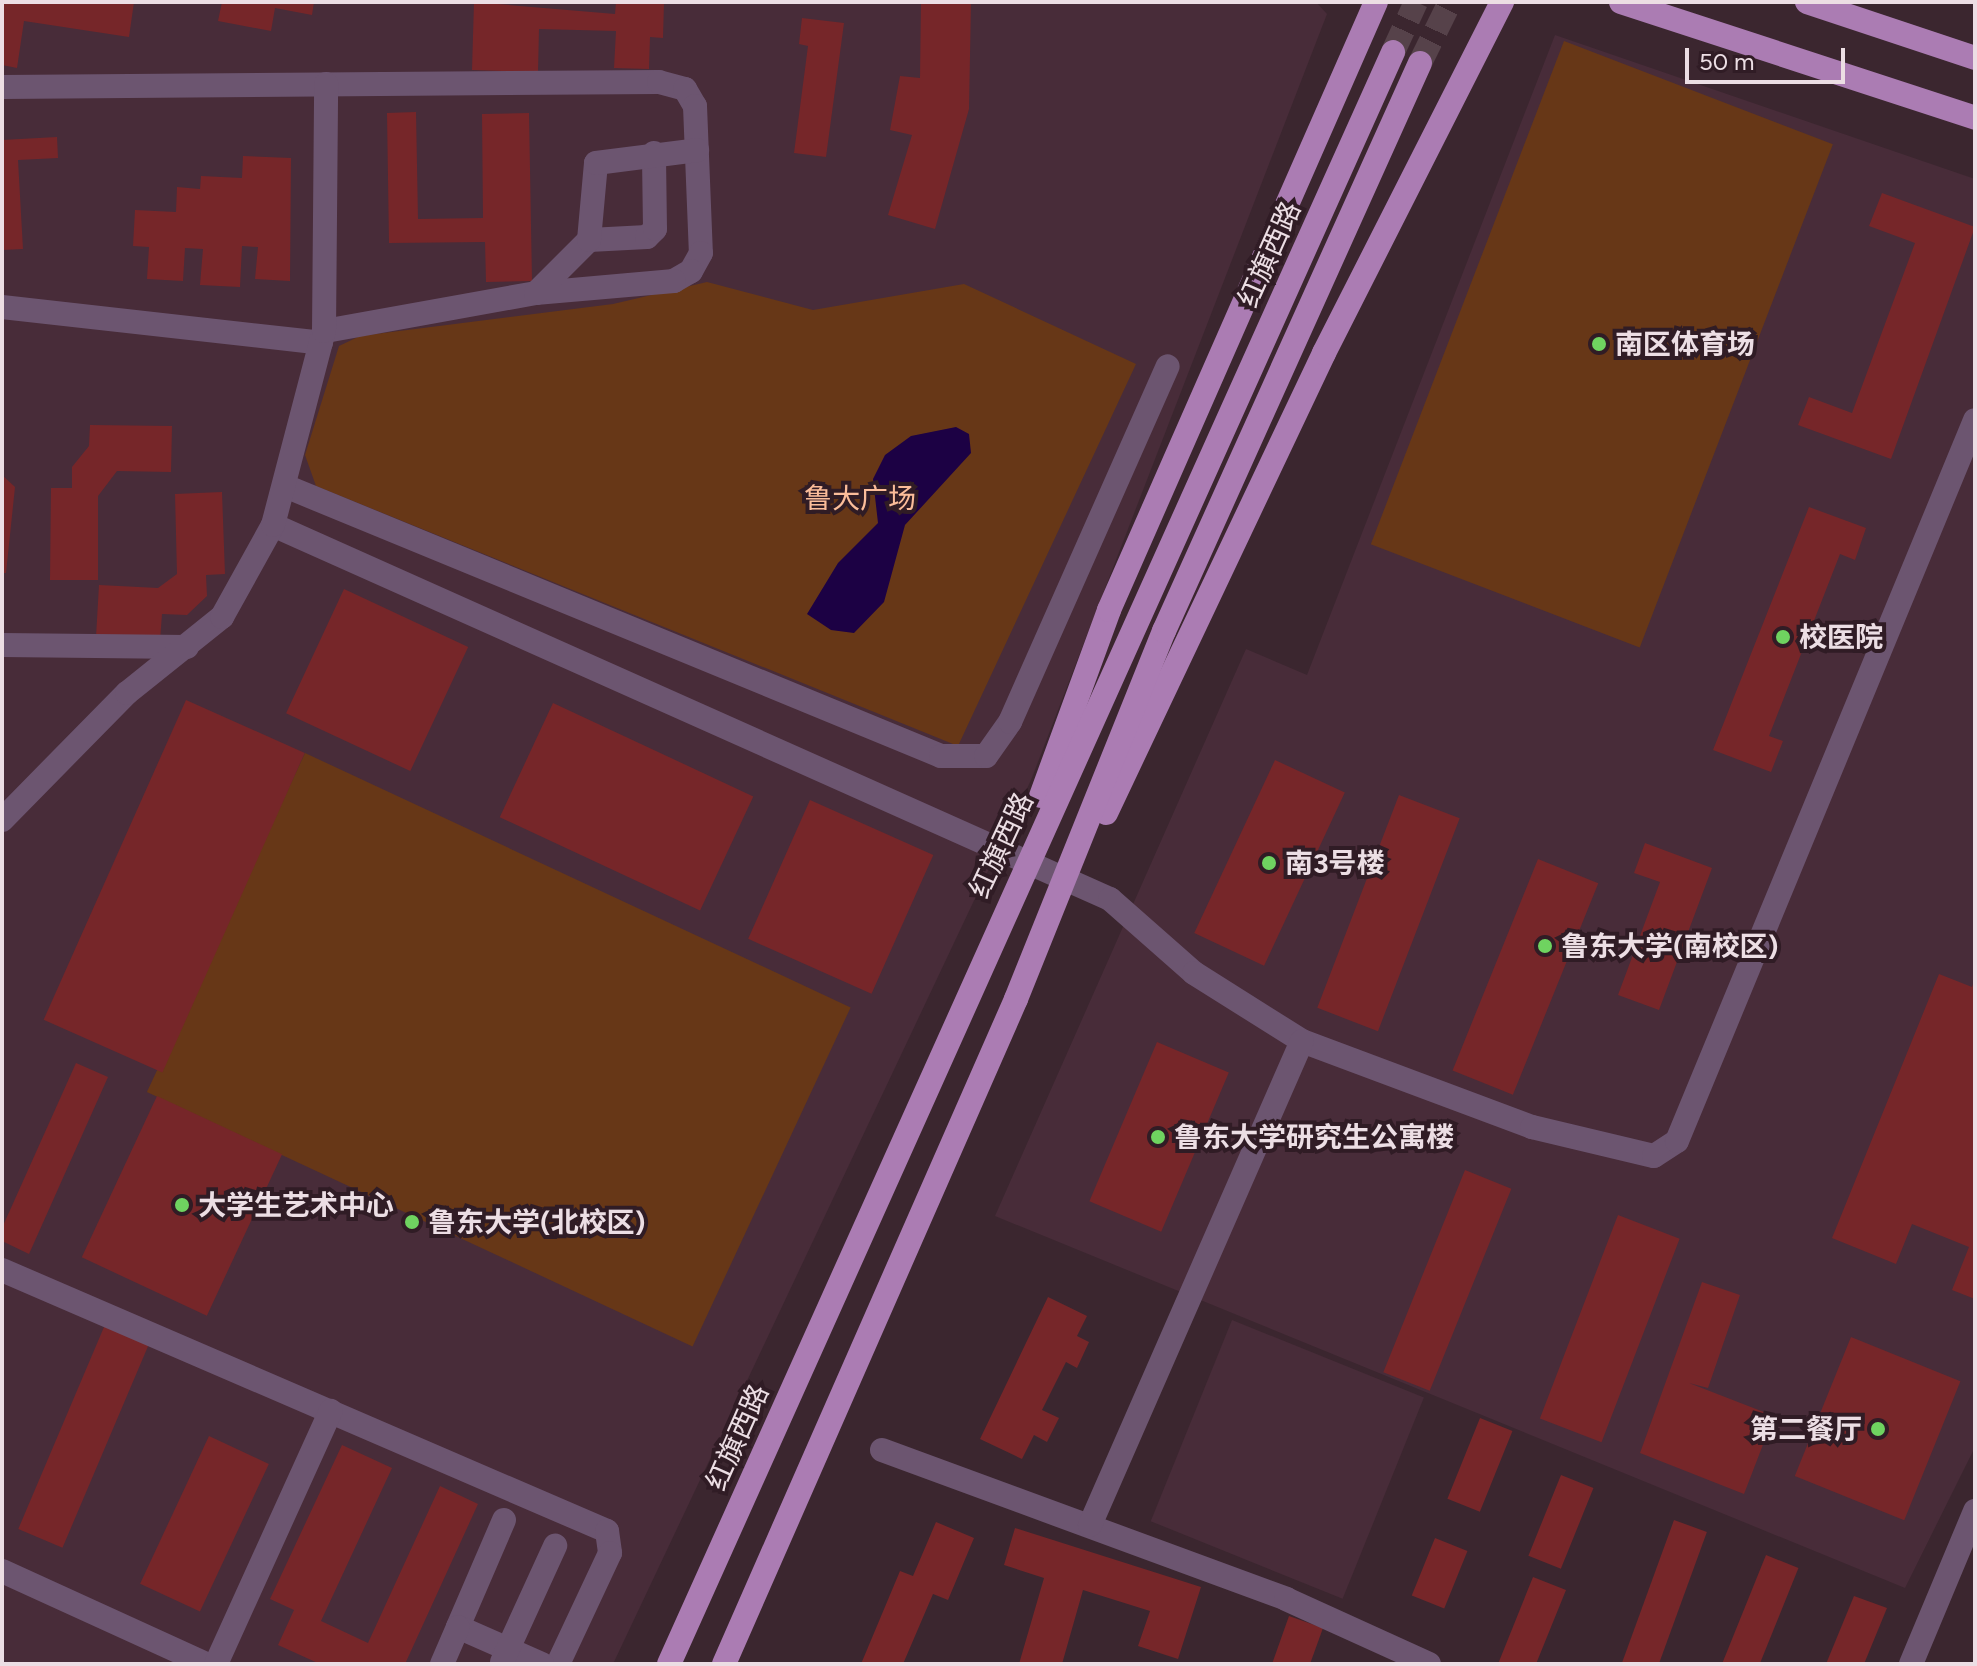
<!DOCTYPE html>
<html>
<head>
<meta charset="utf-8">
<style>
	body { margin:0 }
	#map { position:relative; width:1977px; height:1666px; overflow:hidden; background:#3b262f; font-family:Figtree,"Noto Sans SC",sans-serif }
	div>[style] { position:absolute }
	.built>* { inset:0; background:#482c39; transform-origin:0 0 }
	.green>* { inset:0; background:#673717; transform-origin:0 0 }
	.water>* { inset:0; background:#1c0144 }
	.building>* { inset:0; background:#762629; transform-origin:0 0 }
	.major-tunnel>* { height:24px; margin-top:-12px; transform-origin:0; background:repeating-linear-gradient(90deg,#56424a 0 24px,transparent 0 36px) }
	.minor>* { height:24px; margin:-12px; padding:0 12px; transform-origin:12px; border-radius:12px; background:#6c5570 }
	.major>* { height:24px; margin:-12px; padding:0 12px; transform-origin:12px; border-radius:12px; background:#ab7cb3 }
	.dots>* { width:22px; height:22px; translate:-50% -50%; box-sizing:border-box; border:4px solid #301c25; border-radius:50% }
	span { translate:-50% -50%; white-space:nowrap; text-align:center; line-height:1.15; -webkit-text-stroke:8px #301c25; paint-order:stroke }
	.street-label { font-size:28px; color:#ecdee4 }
	.poi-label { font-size:28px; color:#ecdee4; font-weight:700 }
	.left { translate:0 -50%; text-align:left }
	.right { translate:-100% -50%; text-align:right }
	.park-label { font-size:28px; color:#fbbd9a }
	.frame { position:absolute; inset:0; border:4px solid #ecdee4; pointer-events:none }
	.scale { position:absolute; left:1685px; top:48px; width:160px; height:36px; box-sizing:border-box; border:4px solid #ecdee4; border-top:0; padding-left:10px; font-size:24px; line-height:28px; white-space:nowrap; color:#ecdee4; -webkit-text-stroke:6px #301c25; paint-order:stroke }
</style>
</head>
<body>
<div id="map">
	<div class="built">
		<div style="clip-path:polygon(2px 2px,1316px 2px,1327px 14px,1031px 780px,613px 1664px,2px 1664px)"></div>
		<div style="clip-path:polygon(1555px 35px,1975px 179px,1975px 1447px,1905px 1588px,995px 1216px,1246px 649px,1307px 675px)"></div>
		<div style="left:1232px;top:1320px;width:207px;height:217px;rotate:22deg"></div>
	</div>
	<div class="green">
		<div style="left:1564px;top:41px;width:288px;height:539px;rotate:21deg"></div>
		<div style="clip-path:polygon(707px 282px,813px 310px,964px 284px,1136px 364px,958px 746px,316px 486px,305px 455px,339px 346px,360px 336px,613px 304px)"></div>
		<div style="left:305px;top:753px;width:602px;height:374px;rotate:25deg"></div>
	</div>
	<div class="water">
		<div style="clip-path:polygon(956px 427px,969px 434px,971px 453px,905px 525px,884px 602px,854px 633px,831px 630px,807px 614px,838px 563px,878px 523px,873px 479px,885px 455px,911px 436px)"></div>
	</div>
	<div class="building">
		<div style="clip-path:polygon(2px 2px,134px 2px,129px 37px,24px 21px,17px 68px,2px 65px)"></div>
		<div style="clip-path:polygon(222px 2px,314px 2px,312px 15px,275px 8px,271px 31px,218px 21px)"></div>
		<div style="clip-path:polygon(474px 2px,615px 14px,616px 2px,664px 2px,663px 38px,650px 37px,649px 69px,614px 68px,616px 31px,539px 29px,538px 72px,472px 70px)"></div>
		<div style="clip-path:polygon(921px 2px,971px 2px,969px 109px,935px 229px,888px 215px,912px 135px,890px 130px,900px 76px,920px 78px)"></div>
		<div style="clip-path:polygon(802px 18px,844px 23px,826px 157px,794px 153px,808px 46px,799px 44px)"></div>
		<div style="clip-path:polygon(416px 112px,418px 219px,483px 218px,482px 114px,529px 113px,532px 281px,486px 282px,485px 242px,389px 243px,387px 113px)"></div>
		<div style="clip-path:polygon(57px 137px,58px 158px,18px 160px,23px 249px,2px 250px,2px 140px)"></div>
		<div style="clip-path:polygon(243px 156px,291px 158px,290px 281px,255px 279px,258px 247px,242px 246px,240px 287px,200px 285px,203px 249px,185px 248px,183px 281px,147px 279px,149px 247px,133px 246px,135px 210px,176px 212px,177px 187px,200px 189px,201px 176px,242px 178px)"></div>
		<div style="clip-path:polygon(1882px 193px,1975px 227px,1891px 459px,1798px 425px,1809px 397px,1852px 413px,1915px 243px,1869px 226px)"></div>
		<div style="clip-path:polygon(90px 425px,172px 426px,171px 472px,117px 471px,98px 496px,98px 580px,50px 580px,51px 488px,72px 488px,72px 467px,89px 446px)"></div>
		<div style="clip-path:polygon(2px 475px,15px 487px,6px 573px,2px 573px)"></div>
		<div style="clip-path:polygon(222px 492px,225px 574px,206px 575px,207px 596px,187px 615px,162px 614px,160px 641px,96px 637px,99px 585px,158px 588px,177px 574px,175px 494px)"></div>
		<div style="clip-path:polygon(1809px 507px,1866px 528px,1855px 560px,1840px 554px,1769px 736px,1783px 741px,1771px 772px,1713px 750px)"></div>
		<div style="left:344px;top:589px;width:137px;height:137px;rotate:25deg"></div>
		<div style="left:186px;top:700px;width:130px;height:350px;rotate:24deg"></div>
		<div style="left:553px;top:703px;width:221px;height:126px;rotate:25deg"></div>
		<div style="left:1275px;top:760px;width:77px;height:191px;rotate:25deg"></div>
		<div style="left:1399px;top:795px;width:65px;height:228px;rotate:21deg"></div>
		<div style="left:810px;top:800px;width:135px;height:152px;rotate:24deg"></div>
		<div style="clip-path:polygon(1645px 843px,1712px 868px,1659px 1010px,1618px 995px,1660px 882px,1634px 873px)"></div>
		<div style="left:1538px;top:859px;width:65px;height:228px;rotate:22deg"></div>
		<div style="clip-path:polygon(1939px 974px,1972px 987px,1975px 979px,1975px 1299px,1952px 1290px,1969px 1247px,1912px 1224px,1896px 1264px,1832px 1238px)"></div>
		<div style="left:1157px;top:1042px;width:78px;height:173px;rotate:23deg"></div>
		<div style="clip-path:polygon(76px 1063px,108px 1077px,29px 1254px,2px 1241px,2px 1228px)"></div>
		<div style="left:157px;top:1096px;width:138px;height:178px;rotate:25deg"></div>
		<div style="left:1465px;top:1170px;width:50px;height:218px;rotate:22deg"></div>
		<div style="left:1618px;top:1215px;width:66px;height:218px;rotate:21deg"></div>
		<div style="clip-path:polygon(1702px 1282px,1740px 1295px,1708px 1388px,1689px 1383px,1774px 1416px,1744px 1494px,1640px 1453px)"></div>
		<div style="clip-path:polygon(1048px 1297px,1087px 1316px,1077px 1336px,1089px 1342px,1077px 1368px,1066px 1362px,1042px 1410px,1059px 1418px,1047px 1442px,1034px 1435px,1022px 1459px,980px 1439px)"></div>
		<div style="left:107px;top:1320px;width:48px;height:227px;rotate:23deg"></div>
		<div style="left:1851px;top:1337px;width:118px;height:150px;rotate:22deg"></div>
		<div style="left:1480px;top:1418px;width:35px;height:87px;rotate:22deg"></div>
		<div style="left:209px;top:1436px;width:66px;height:163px;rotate:25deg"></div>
		<div style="clip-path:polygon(342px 1445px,392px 1468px,321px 1621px,368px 1643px,440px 1486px,478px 1504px,405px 1664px,320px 1664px,278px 1645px,294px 1610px,270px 1599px)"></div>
		<div style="left:1561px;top:1475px;width:35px;height:87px;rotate:22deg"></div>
		<div style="left:1674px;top:1520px;width:35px;height:156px;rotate:20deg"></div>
		<div style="clip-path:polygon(936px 1522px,974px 1538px,948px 1600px,933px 1594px,903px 1664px,861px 1664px,900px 1571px,913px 1576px)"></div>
		<div style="clip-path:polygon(1015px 1528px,1201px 1587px,1178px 1659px,1138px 1646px,1150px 1611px,1083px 1590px,1062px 1664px,1019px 1664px,1044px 1578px,1004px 1565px)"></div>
		<div style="left:1435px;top:1538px;width:35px;height:62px;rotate:22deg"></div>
		<div style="left:1766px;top:1555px;width:35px;height:118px;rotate:22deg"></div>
		<div style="clip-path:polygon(1533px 1577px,1566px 1590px,1536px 1664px,1498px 1664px)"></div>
		<div style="clip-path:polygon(1854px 1596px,1887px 1608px,1864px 1664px,1826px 1664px)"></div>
		<div style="clip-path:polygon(1289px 1616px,1323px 1628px,1310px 1664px,1272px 1664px)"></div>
	</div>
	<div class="major-tunnel">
		<div style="left:1393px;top:52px;width:55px;rotate:-65.3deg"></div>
		<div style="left:1420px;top:63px;width:68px;rotate:-63.8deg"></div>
	</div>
	<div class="minor">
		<div style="left:2px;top:87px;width:657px;rotate:-0.44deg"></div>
		<div style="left:659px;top:82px;width:27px;rotate:15deg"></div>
		<div style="left:685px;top:89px;width:20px;rotate:60deg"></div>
		<div style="left:695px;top:106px;width:147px;rotate:87.7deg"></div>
		<div style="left:701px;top:253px;width:21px;rotate:119deg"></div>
		<div style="left:691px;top:271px;width:20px;rotate:150deg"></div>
		<div style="left:674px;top:281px;width:139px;rotate:175deg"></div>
		<div style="left:536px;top:293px;width:215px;rotate:169.8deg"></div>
		<div style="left:589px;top:240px;width:58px;rotate:-3deg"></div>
		<div style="left:647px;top:237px;width:11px;rotate:-45deg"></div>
		<div style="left:655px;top:229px;width:76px;rotate:-90.8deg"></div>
		<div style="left:536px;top:293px;width:75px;rotate:-45deg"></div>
		<div style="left:589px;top:240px;width:77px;rotate:-84.8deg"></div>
		<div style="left:596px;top:163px;width:102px;rotate:-7.3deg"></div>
		<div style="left:2px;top:307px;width:321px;rotate:6.4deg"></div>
		<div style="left:285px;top:486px;width:709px;rotate:22.37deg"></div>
		<div style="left:941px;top:756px;width:45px"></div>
		<div style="left:986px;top:756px;width:42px;rotate:-54.8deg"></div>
		<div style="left:1010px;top:722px;width:389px;rotate:-66.1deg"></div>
		<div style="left:273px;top:525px;width:917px;rotate:24.08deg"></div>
		<div style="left:1110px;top:899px;width:112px;rotate:41.4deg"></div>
		<div style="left:1194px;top:973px;width:128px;rotate:32.2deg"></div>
		<div style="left:1302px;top:1041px;width:246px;rotate:20.5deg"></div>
		<div style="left:1532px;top:1127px;width:125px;rotate:13.4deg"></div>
		<div style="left:1654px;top:1156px;width:27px;rotate:-33deg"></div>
		<div style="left:1677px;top:1141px;width:780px;rotate:-67.54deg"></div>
		<div style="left:2px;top:645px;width:185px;rotate:0.6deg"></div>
		<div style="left:2px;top:820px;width:178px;rotate:-45.5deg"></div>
		<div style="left:127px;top:693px;width:122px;rotate:-38.7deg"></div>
		<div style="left:222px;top:617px;width:105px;rotate:-61deg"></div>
		<div style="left:273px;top:525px;width:201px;rotate:-75.3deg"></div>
		<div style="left:324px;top:331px;width:247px;rotate:-89.5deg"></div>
		<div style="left:2px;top:1270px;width:659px;rotate:23.34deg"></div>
		<div style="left:607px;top:1531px;width:22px;rotate:82deg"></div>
		<div style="left:610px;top:1553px;width:123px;rotate:115.1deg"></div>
		<div style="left:882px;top:1450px;width:431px;rotate:20.2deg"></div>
		<div style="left:1286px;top:1599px;width:157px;rotate:24.4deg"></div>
		<div style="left:504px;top:1520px;width:116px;rotate:113.3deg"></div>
		<div style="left:458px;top:1627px;width:92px;rotate:23.8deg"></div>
		<div style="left:1090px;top:1525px;width:528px;rotate:-66.35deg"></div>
		<div style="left:2px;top:1571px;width:224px;rotate:24.5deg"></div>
		<div style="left:502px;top:1662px;width:128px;rotate:-65.4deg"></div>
		<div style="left:216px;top:1664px;width:278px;rotate:-65.6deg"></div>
		<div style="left:442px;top:1664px;width:40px;rotate:-66.6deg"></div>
		<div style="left:1911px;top:1664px;width:166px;rotate:-67.3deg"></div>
	</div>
	<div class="major">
		<div style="left:1621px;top:2px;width:373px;rotate:18.1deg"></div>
		<div style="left:1807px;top:2px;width:177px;rotate:18.4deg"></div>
		<div style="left:1041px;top:796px;width:198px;rotate:-69.9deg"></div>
		<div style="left:1109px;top:610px;width:664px;rotate:-66.29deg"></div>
		<div style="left:1106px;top:813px;width:509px;rotate:-64.64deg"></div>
		<div style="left:1324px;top:353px;width:394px;rotate:-63.1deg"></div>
		<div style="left:669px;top:1664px;width:1767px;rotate:-65.81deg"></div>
		<div style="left:724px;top:1664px;width:726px;rotate:-66.29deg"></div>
		<div style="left:1016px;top:999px;width:397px;rotate:-68.1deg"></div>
		<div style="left:1164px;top:631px;width:623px;rotate:-65.74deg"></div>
	</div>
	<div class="dots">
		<div style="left:1599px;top:344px;background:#6fd360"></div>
		<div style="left:1783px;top:637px;background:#6fd360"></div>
		<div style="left:1269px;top:863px;background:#6fd360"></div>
		<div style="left:1545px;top:946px;background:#6fd360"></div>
		<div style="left:1158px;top:1137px;background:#6fd360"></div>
		<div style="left:182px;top:1205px;background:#6fd360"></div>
		<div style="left:412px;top:1222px;background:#6fd360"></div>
		<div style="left:1878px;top:1429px;background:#6fd360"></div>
	</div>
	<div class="street-label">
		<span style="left:1269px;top:254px;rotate:-66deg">红旗西路</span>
		<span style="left:1001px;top:845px;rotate:-65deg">红旗西路</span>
		<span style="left:737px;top:1437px;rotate:-66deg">红旗西路</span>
	</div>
	<div class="poi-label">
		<span class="left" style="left:1615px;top:344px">南区体育场</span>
		<span class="left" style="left:1799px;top:637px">校医院</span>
		<span class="left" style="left:1285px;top:863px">南3号楼</span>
		<span class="left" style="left:1561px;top:946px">鲁东大学(南校区)</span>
		<span class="left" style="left:1174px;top:1137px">鲁东大学研究生公寓楼</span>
		<span class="left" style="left:198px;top:1205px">大学生艺术中心</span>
		<span class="left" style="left:428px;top:1222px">鲁东大学(北校区)</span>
		<span class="right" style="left:1862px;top:1429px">第二餐厅</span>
	</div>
	<div class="park-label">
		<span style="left:860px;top:498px">鲁大广场</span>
	</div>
	<div class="frame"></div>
	<div class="scale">50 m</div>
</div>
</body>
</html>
